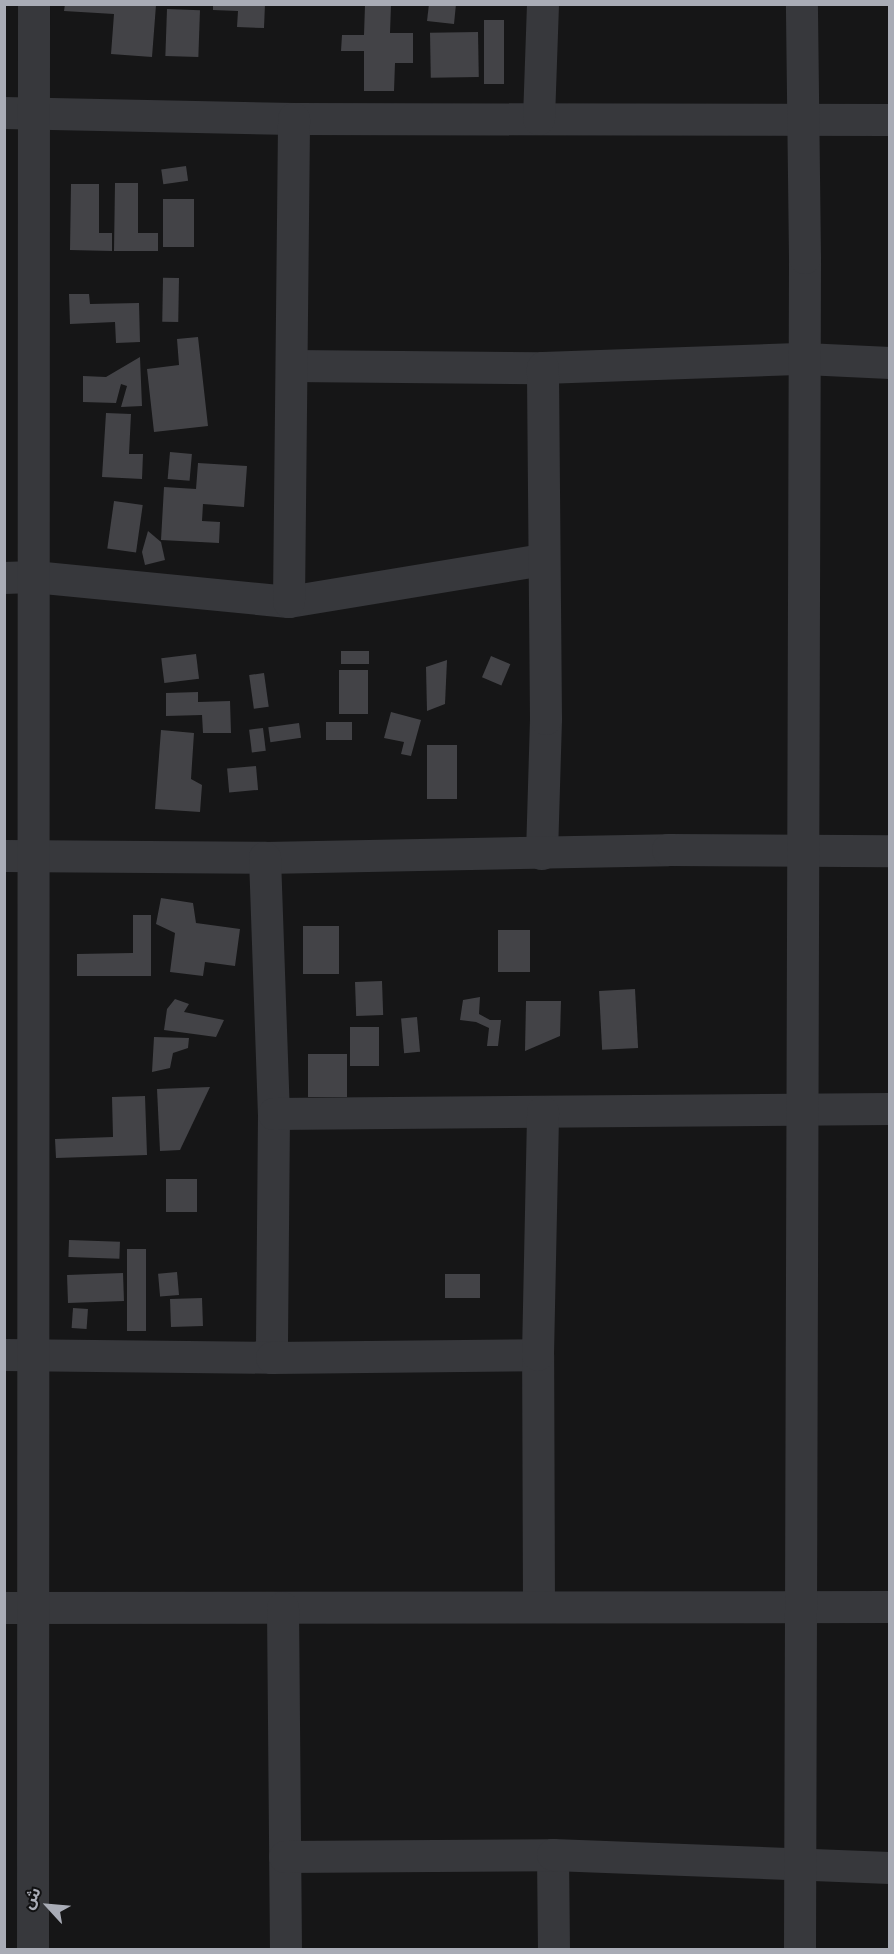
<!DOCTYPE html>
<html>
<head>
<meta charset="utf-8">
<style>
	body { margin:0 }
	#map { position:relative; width:894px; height:1954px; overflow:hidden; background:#161617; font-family:Signika,"Noto Sans Arabic",sans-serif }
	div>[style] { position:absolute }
	.building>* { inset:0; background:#434347; transform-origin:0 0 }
	.minor>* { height:32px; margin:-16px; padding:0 16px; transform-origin:16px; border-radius:16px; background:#37383c }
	span { translate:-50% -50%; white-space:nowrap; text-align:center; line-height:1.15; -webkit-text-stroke:4.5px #111112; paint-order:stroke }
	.frame { position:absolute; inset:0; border:6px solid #a9acb6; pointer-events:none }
	.north { position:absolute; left:18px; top:1876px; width:60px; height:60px; -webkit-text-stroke:4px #111112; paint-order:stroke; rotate:296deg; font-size:16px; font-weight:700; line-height:24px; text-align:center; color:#a9acb6 }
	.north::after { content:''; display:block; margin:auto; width:21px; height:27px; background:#a9acb6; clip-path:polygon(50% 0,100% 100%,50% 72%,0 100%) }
</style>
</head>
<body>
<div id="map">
	<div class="building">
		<div style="clip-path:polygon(65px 4px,156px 5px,152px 57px,111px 54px,114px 14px,64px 11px)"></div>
		<div style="clip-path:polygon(213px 4px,265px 4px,264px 28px,237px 27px,238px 11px,213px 10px)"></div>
		<div style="clip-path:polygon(429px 4px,456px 4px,454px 24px,427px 21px)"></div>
		<div style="clip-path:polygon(365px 5px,391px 5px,390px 33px,413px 33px,413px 63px,395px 63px,394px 91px,364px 91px,364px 51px,341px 51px,342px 35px,364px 35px)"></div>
		<div style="left:167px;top:9px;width:33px;height:47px;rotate:2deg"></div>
		<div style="left:484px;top:20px;width:20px;height:64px"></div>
		<div style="left:478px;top:32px;width:45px;height:48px;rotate:89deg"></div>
		<div style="left:186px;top:166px;width:15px;height:25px;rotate:82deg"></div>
		<div style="clip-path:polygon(115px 183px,138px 183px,138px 233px,158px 233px,158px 251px,114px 251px)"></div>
		<div style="clip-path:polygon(71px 184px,99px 184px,99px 233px,112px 233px,112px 251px,70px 250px)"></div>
		<div style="left:163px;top:199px;width:31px;height:48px"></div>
		<div style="left:179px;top:278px;width:44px;height:16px;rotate:91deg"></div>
		<div style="clip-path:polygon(69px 294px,89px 294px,90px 304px,139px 303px,140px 342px,116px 343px,115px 322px,70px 324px)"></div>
		<div style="clip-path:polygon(198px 337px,208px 426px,154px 432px,147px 369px,179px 365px,177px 339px)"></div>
		<div style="clip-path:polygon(140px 357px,142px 406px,121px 407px,127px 386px,121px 384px,116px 403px,83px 402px,83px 376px,106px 377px)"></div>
		<div style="clip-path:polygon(106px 413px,131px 414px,129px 454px,143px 454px,142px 479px,102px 477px)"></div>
		<div style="left:170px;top:452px;width:22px;height:27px;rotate:5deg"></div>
		<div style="clip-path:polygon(198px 463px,247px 466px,244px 507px,203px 504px,202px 521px,220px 522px,219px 543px,161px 540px,164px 487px,196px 489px)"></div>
		<div style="left:114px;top:501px;width:29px;height:48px;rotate:8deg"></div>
		<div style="clip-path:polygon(148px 531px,161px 542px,165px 560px,145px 565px,142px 552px)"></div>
		<div style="left:341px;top:651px;width:28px;height:13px"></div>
		<div style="left:196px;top:654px;width:25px;height:35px;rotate:83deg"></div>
		<div style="left:491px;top:656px;width:21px;height:23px;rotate:23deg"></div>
		<div style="clip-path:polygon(447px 660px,445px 704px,427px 711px,426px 667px)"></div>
		<div style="left:339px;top:670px;width:29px;height:44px"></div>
		<div style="left:264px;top:673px;width:34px;height:15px;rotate:82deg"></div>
		<div style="clip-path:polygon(198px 692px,198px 702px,230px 701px,231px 733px,203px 733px,202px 715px,166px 716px,166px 693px)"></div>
		<div style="clip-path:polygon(391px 712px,421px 720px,411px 756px,401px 754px,404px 742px,384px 738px)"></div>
		<div style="left:352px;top:722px;width:18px;height:26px;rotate:90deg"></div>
		<div style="left:299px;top:723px;width:15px;height:31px;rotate:82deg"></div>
		<div style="left:263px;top:728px;width:23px;height:14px;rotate:83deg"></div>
		<div style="clip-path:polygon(161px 730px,194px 733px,191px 779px,202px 785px,200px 812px,155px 809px)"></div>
		<div style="left:427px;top:745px;width:30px;height:54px"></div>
		<div style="left:256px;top:766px;width:24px;height:29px;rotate:85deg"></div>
		<div style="clip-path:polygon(161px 898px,193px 903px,196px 923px,240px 929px,235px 966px,205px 962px,203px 976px,170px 972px,175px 933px,156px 924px)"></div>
		<div style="clip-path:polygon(133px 915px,151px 915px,151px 976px,77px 976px,77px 954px,133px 953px)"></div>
		<div style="left:339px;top:926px;width:48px;height:36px;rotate:90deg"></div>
		<div style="left:498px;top:930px;width:32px;height:42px"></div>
		<div style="left:382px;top:981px;width:34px;height:27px;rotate:88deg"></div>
		<div style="left:635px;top:989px;width:59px;height:36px;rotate:87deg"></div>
		<div style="clip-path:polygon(480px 997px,479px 1014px,490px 1020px,501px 1020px,498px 1046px,487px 1046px,489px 1028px,476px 1022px,460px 1020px,463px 1000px)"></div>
		<div style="clip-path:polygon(175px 999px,189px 1004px,184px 1012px,224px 1020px,216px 1037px,164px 1030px,167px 1009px)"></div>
		<div style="clip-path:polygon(526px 1001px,561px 1001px,560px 1036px,525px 1051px)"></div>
		<div style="left:417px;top:1017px;width:35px;height:16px;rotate:85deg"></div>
		<div style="left:379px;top:1027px;width:39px;height:29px;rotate:90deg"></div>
		<div style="clip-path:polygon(154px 1037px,189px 1038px,188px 1048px,173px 1053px,170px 1068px,152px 1072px)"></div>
		<div style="left:308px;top:1054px;width:39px;height:43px"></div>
		<div style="clip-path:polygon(210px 1087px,180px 1150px,160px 1151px,157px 1089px)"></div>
		<div style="clip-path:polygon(145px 1096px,147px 1155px,56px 1158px,55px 1139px,113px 1137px,112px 1097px)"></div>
		<div style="left:166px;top:1179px;width:31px;height:33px"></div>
		<div style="left:69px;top:1240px;width:51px;height:17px;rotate:2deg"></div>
		<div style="left:127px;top:1249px;width:19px;height:82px"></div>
		<div style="left:177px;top:1272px;width:23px;height:19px;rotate:85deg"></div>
		<div style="left:123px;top:1273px;width:28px;height:56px;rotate:88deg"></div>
		<div style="left:445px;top:1274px;width:35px;height:24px"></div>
		<div style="left:202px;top:1298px;width:28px;height:32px;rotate:88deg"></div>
		<div style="left:73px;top:1308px;width:15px;height:20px;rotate:4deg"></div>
	</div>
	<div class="minor">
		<div style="left:4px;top:113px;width:290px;rotate:1.2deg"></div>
		<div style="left:294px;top:119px;width:596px;rotate:0.1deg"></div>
		<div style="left:539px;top:119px;width:115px;rotate:-88deg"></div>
		<div style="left:292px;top:366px;width:251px;rotate:0.5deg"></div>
		<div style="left:543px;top:368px;width:262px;rotate:-2deg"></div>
		<div style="left:805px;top:359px;width:85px;rotate:2.7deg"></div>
		<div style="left:4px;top:578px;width:30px;rotate:-2deg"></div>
		<div style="left:34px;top:577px;width:256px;rotate:5.6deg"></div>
		<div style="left:289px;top:602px;width:258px;rotate:-9.4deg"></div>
		<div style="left:289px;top:602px;width:483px;rotate:-89.4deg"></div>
		<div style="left:542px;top:854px;width:135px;rotate:-88.3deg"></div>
		<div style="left:546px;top:719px;width:351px;rotate:-90.5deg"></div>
		<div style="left:4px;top:856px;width:261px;rotate:0.4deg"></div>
		<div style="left:265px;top:858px;width:403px;rotate:-1.1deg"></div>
		<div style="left:668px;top:850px;width:222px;rotate:0.3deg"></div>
		<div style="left:265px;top:858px;width:256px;rotate:88deg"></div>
		<div style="left:274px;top:1114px;width:244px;rotate:90.5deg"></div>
		<div style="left:274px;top:1114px;width:616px;rotate:-0.47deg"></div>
		<div style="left:4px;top:1355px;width:268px;rotate:0.6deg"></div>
		<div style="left:272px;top:1358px;width:266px;rotate:-0.6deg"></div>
		<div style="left:539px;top:1607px;width:252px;rotate:-90.2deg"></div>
		<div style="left:538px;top:1355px;width:243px;rotate:-88.8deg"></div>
		<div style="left:4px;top:1608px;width:886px;rotate:-0.06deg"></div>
		<div style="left:283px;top:1608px;width:342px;rotate:89.5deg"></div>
		<div style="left:553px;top:1855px;width:95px;rotate:89.4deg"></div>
		<div style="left:285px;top:1857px;width:268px;rotate:-0.4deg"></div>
		<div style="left:553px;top:1855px;width:337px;rotate:2.2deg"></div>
		<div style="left:33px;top:1950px;width:1946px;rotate:-89.97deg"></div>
		<div style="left:800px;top:1950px;width:1692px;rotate:-89.83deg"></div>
		<div style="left:805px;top:258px;width:254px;rotate:-90.7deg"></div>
	</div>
	<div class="frame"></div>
	<div class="north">ش</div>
</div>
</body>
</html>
